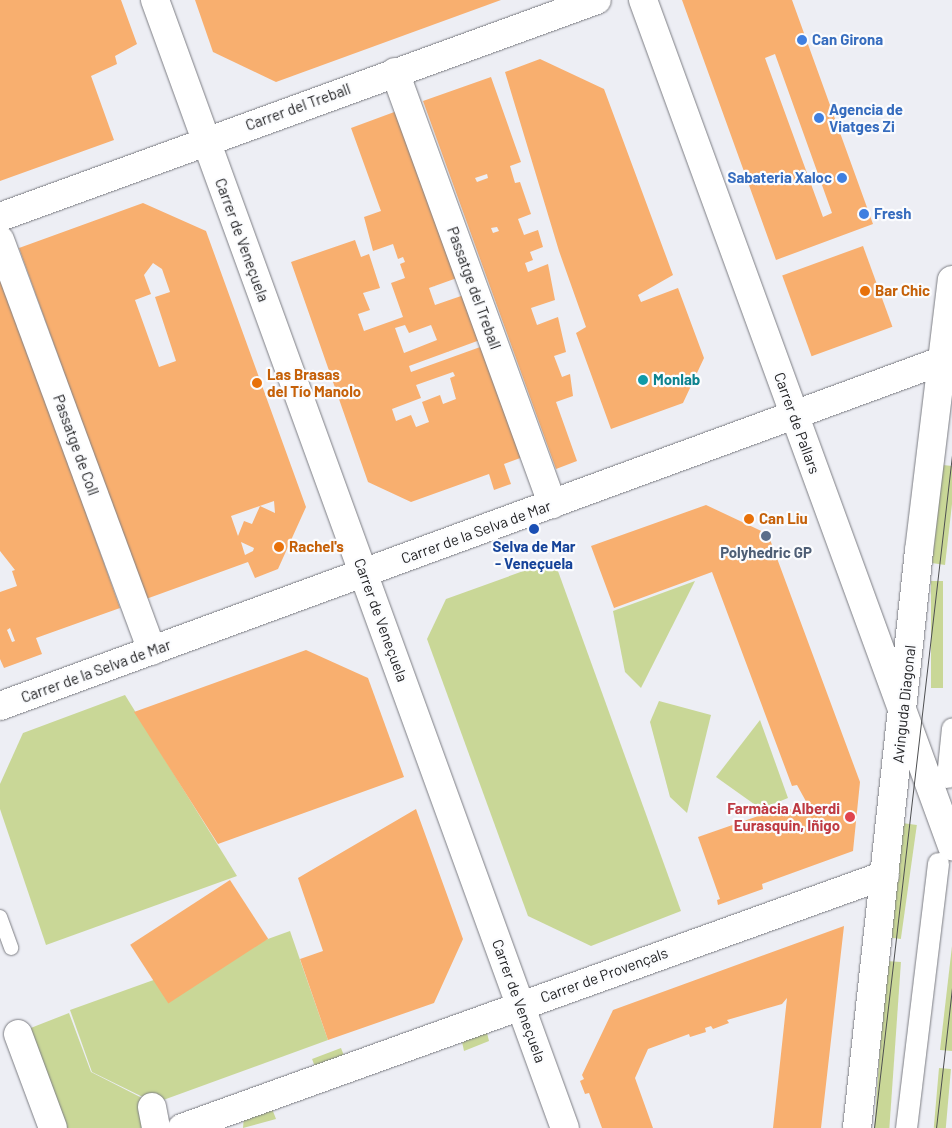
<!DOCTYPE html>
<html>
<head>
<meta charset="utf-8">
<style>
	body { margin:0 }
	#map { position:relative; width:952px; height:1128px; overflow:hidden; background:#edeef4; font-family:Barlow,sans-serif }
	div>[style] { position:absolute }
	.green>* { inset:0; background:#c9d797; transform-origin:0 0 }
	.building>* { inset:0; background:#f8af6f; transform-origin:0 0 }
	.roads { filter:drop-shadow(0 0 1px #7c7d83) drop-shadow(0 0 1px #7c7d83) }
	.service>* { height:14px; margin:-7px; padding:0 7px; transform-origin:7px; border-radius:7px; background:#fff }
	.pedestrian>* { height:21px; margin:-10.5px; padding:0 10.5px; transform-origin:10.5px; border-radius:10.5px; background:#fff }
	.minor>* { height:28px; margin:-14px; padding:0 14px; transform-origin:14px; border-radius:14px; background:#fff }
	.tertiary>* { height:28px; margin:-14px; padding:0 14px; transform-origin:14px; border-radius:14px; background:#fff }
	.secondary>* { height:28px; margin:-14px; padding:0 14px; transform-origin:14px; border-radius:14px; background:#fff }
	.tram>* { height:1px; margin:-0.5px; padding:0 0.5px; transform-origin:0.5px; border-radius:0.5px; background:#4e4f51 }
	.dots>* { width:14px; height:14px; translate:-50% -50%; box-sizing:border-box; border:2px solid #fbfcfe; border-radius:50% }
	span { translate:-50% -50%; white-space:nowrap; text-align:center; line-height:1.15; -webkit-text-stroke:4.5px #fbfcfe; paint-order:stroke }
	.shop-label { font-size:15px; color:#366cbe; font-weight:700 }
	.left { translate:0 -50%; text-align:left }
	.right { translate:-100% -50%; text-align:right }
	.street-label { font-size:15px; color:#232325 }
	.food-label { font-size:15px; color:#c56008; font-weight:700 }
	.culture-label { font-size:15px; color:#0d838f; font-weight:700 }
	.transit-label { font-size:15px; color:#164399; font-weight:700 }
	.service-label { font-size:15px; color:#4e5e75; font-weight:700 }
	.health-label { font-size:15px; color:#be3a42; font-weight:700 }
</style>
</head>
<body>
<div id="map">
	<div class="green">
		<div style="clip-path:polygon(943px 465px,952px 466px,952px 504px,945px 565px,932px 563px)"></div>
		<div style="clip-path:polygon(554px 560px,681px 911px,591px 946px,528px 916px,427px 639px,446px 599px)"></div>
		<div style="clip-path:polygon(695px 581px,641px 688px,625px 672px,613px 611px)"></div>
		<div style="left:931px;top:581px;width:12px;height:107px"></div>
		<div style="clip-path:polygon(125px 695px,237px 876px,46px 945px,0 809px,0 784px,23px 733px)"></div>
		<div style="clip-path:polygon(659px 701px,711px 715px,687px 813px,670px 797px,650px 722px)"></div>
		<div style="clip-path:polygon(760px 720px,788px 798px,761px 809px,716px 777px)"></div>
		<div style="left:902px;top:823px;width:15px;height:115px;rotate:8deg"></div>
		<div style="clip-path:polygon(290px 931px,328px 1040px,155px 1103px,92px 1072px,70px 1010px)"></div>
		<div style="clip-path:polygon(952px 946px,952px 1051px,940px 1050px)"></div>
		<div style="left:886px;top:961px;width:15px;height:168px;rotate:4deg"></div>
		<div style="clip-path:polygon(69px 1013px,91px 1072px,146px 1100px,152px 1128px,58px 1128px,23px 1031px)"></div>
		<div style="clip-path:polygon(475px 1032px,487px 1033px,489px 1041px,464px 1051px,461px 1037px)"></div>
		<div style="left:341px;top:1048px;width:14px;height:31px;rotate:69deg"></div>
		<div style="left:939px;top:1068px;width:12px;height:60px;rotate:5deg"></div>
		<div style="clip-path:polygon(271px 1106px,276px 1119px,243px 1128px,244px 1116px)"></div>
	</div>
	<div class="building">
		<div style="clip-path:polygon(0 0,121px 0,137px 44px,115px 56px,117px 64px,91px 76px,114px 140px,0 181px)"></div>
		<div style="clip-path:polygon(195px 0,501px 0,276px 82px,213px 52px)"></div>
		<div style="clip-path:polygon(evenodd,682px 0,792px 0,873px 224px,776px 260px,682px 0,775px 54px,832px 213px,823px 217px,765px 58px,775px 54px)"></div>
		<div style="clip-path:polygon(540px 59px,604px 89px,673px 275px,638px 295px,641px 302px,678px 288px,704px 358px,683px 403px,611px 429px,576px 333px,586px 327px,559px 251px,505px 72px)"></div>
		<div style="clip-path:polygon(evenodd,491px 77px,521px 162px,510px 166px,515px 183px,520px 182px,531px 214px,518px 219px,524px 235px,538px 230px,543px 247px,530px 252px,533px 260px,525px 263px,528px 272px,548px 264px,555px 300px,531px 308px,537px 325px,558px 317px,566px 352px,554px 356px,562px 377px,570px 374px,573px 396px,556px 402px,577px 461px,556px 469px,423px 101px,491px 77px,487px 174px,488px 178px,477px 182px,475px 178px,487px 174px,491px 77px,497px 227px,499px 231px,493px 233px,491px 228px,497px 227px)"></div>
		<div style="clip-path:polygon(evenodd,397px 111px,457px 278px,429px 288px,435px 305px,464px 295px,480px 340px,409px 366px,411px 372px,483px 346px,523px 457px,504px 464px,511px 484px,494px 490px,489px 474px,411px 502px,368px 482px,291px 262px,355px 240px,361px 257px,369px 254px,380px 288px,363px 293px,370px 310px,358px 314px,364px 331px,403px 317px,391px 283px,405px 278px,400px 264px,405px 262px,403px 257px,398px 259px,393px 244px,373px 251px,364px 217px,381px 211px,351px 128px,397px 111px,405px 325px,409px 333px,431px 325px,437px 340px,404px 353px,395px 328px,405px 325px,397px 111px,453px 372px,455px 376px,450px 378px,456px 399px,443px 404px,440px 395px,422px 402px,429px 422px,416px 427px,411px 415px,396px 421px,392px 409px,421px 398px,416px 385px,453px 372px)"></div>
		<div style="clip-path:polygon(evenodd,143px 203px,206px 231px,306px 507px,278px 569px,255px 578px,248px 562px,146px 599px,19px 248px,143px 203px,153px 263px,162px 269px,170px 292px,155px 297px,176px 361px,159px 367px,135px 300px,151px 294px,144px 275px,153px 263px,143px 203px,274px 501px,275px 513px,260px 506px,252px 524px,244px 521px,238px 536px,231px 516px,274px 501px,143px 203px,241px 542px,254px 548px,253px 551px,245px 555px,241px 542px)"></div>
		<div style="left:863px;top:246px;width:86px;height:86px;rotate:70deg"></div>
		<div style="clip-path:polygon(evenodd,0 272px,120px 608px,36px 638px,42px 654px,4px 668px,0 659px,0 592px,17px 586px,12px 571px,15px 570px,0 551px,0 272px,10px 628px,15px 641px,12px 642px,7px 630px,10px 628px)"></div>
		<div style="clip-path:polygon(706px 505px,768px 534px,860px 782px,853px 851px,762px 884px,763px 889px,718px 905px,717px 900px,720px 899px,698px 837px,787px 806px,788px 810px,808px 805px,797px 785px,792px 786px,712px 572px,614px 608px,591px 546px)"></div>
		<div style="clip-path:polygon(306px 650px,368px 678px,404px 777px,218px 844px,134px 712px)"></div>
		<div style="clip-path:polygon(416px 809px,463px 939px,434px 1003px,328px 1040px,300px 959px,323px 951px,298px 878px)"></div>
		<div style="left:230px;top:880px;width:70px;height:119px;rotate:57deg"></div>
		<div style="clip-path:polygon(844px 926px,821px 1128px,773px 1128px,787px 998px,782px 1004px,727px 1020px,729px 1023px,713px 1029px,711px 1026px,705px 1028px,706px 1032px,690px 1037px,689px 1034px,648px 1049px,635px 1078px,653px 1128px,602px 1128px,589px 1093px,585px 1094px,580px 1081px,584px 1079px,582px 1075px,613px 1010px)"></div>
	</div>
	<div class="roads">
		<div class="service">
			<div style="left:0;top:917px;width:33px;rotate:70deg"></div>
		</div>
		<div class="pedestrian">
			<div style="left:947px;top:777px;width:49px;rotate:-84.2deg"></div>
			<div style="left:906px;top:1128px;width:267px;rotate:-83.1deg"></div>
		</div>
		<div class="minor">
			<div style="left:155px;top:0;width:1200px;rotate:70.03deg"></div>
			<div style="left:395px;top:72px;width:460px;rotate:70deg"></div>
			<div style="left:0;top:217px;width:635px;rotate:-19.98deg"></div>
			<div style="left:0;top:240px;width:438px;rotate:69.7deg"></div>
			<div style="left:18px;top:1034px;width:100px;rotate:69.6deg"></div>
			<div style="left:152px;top:1107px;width:21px;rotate:79deg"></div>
			<div style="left:182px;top:1128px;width:747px;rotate:-19.79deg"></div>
		</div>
		<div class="tertiary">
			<div style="left:0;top:706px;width:1014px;rotate:-20.13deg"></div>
			<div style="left:857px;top:1128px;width:580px;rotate:-83.87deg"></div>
			<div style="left:919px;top:551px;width:273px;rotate:-83.1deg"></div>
		</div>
		<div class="secondary">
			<div style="left:643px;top:0;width:901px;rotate:69.94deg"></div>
		</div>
	</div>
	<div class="tram">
		<div style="left:874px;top:1128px;width:678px;rotate:-83.39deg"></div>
		<div style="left:936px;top:1128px;width:141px;rotate:-83.5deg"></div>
	</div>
	<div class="dots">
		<div style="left:802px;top:40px;background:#3f7fe0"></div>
		<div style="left:819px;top:118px;background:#3f7fe0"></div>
		<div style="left:842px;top:178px;background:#3f7fe0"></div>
		<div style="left:864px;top:214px;background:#3f7fe0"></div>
		<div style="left:865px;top:291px;background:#e8710a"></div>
		<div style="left:643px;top:380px;background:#0f9aa8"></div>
		<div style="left:257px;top:383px;background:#e8710a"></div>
		<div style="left:749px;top:519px;background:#e8710a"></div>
		<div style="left:534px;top:529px;background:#1a4fb4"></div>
		<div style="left:766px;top:536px;background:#5c6f8a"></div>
		<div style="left:279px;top:547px;background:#e8710a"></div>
		<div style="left:850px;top:817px;background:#e0444e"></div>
	</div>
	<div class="shop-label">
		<span class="left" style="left:812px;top:40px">Can Girona</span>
		<span class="left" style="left:829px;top:118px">Agencia de<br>Viatges Zi</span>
		<span class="right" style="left:832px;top:178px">Sabateria Xaloc</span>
		<span class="left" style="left:874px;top:214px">Fresh</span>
	</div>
	<div class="street-label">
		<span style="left:298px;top:107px;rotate:-20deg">Carrer del Treball</span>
		<span style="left:242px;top:240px;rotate:70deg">Carrer de Veneçuela</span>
		<span style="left:474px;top:288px;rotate:70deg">Passatge del Treball</span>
		<span style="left:797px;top:423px;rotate:70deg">Carrer de Pallars</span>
		<span style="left:76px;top:445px;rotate:70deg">Passatge de Coll</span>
		<span style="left:476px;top:532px;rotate:-20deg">Carrer de la Selva de Mar</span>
		<span style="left:381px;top:620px;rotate:70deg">Carrer de Veneçuela</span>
		<span style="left:96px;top:671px;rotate:-20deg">Carrer de la Selva de Mar</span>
		<span style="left:904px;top:704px;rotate:-84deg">Avinguda Diagonal</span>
		<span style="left:604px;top:975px;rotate:-20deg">Carrer de Provençals</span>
		<span style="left:519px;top:1001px;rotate:70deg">Carrer de Veneçuela</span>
	</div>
	<div class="food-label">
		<span class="left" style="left:875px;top:291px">Bar Chic</span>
		<span class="left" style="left:267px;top:383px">Las Brasas<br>del Tío Manolo</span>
		<span class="left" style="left:759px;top:519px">Can Liu</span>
		<span class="left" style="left:289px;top:547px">Rachel's</span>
	</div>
	<div class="culture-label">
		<span class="left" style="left:653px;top:380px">Monlab</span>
	</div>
	<div class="transit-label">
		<span style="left:534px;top:555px">Selva de Mar<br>- Veneçuela</span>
	</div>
	<div class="service-label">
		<span style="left:766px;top:553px">Polyhedric GP</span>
	</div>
	<div class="health-label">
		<span class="right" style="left:840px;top:817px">Farmàcia Alberdi<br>Eurasquin, Iñigo</span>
	</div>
</div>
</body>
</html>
